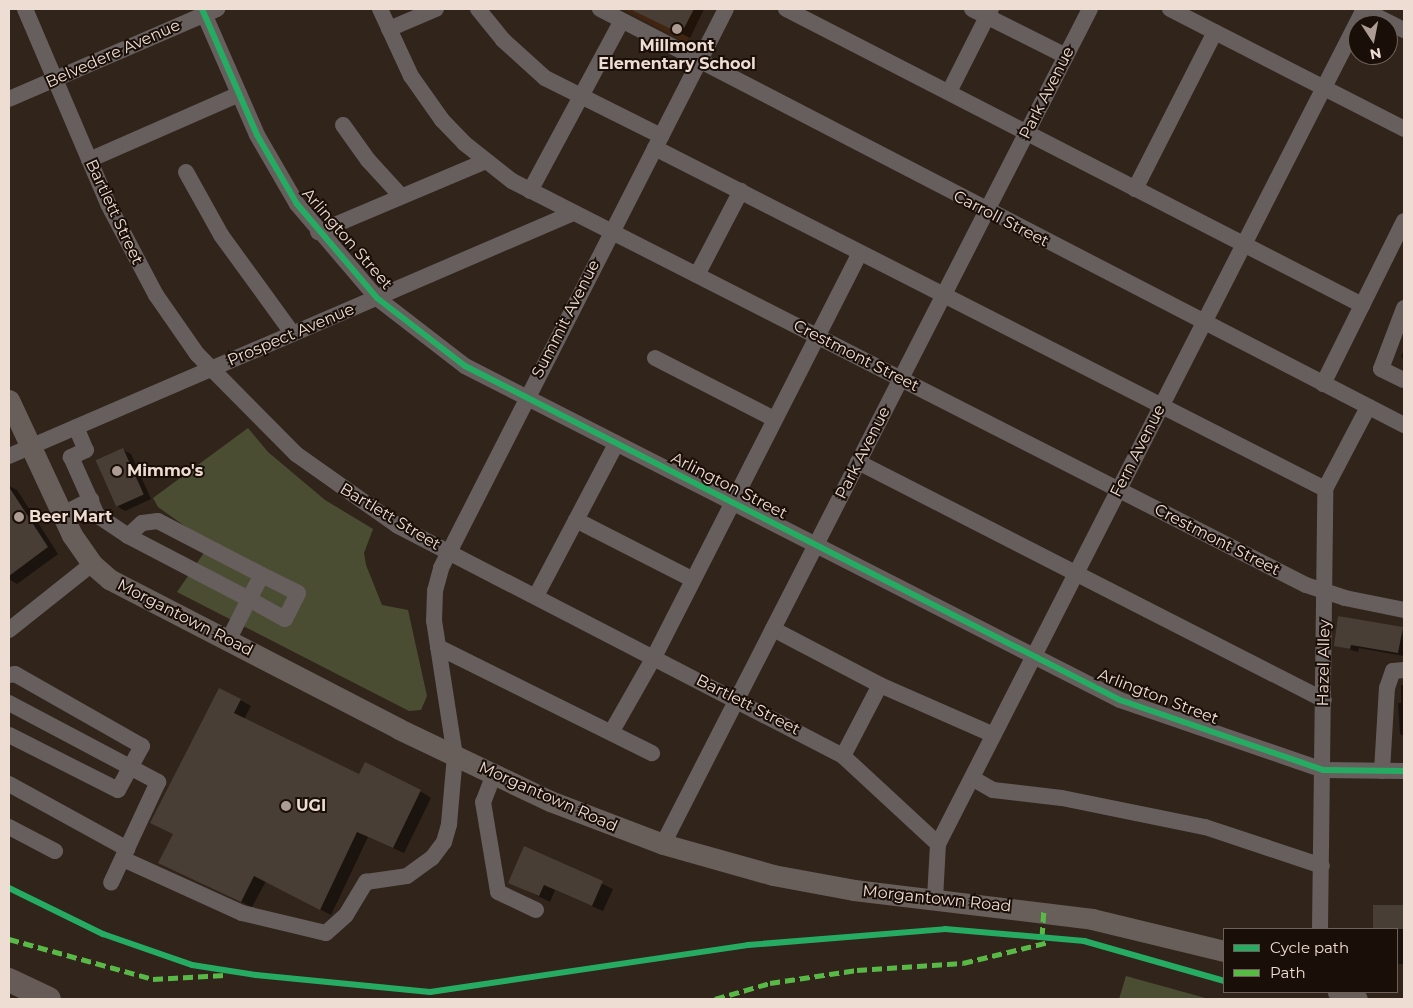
<!DOCTYPE html>
<html>
<head>
<meta charset="utf-8">
<style>
	body { margin:0 }
	#map { position:relative; width:1413px; height:1008px; overflow:hidden; background:#31241b; font-family:Montserrat,sans-serif }
	div>[style] { position:absolute }
	.built>* { inset:0; background:#412511 }
	.green>* { inset:0; background:#4b4d33 }
	.shadow>* { inset:0; background:#0007 }
	.building>* { inset:0; background:#483e35; transform-origin:0 0 }
	.minor>* { height:16px; margin:-8px; padding:0 8px; transform-origin:8px; border-radius:8px; background:#665f5d }
	.major>* { height:21px; margin:-10.5px; padding:0 10.5px; transform-origin:10.5px; border-radius:10.5px; background:#685f5b }
	.highway>* { height:24px; margin:-12px; padding:0 12px; transform-origin:12px; border-radius:12px; background:#665b56 }
	.quiet>* { height:5px; margin-top:-2.5px; transform-origin:0; background:repeating-linear-gradient(90deg,#58b947 0 10px,transparent 0 15px) }
	.cycleway>* { height:6px; margin:-3px; padding:0 3px; transform-origin:3px; border-radius:3px; background:#26ab63 }
	.dots>* { width:14px; height:14px; translate:-50% -50%; box-sizing:border-box; border:2px solid #1a0f08; border-radius:50% }
	span { translate:-50% -50%; white-space:nowrap; text-align:center; line-height:1.15; -webkit-text-stroke:4px #1a0f08; paint-order:stroke }
	.poi-label { font-size:16px; color:#eeddd3; font-weight:700 }
	.left { translate:0 -50%; text-align:left }
	.street-label { font-size:16px; color:#eeddd3 }
	.frame { position:absolute; inset:0; border:10px solid #eeddd3; pointer-events:none }
	.legend { position:absolute; left:1223px; top:928px; width:175px; height:65px; box-sizing:border-box; background:#1a0f08; border:1px solid #6f6159; margin:0; padding:6px 9px; list-style:none; font-size:15px; color:#eeddd3 }
	.legend li { display:flex; align-items:center; gap:10px; height:25px }
	.legend b { width:25px; border:1px solid #6f6159 }
	.north { position:absolute; left:1348px; top:15px; width:50px; height:50px; box-sizing:border-box; background:#1a0f08; border:1px solid #6f6159; border-radius:50%; rotate:169deg; font-size:14px; font-weight:700; line-height:20px; text-align:center; color:#eeddd3 }
	.north::after { content:''; display:block; margin:auto; width:18px; height:22px; background:#ac9c93; clip-path:polygon(50% 0,100% 100%,50% 72%,0 100%) }
</style>
</head>
<body>
<div id="map">
	<div class="built">
		<div style="clip-path:polygon(623px 9px,704px 9px,686px 43px)"></div>
	</div>
	<div class="green">
		<div style="clip-path:polygon(248px 428px,268px 452px,325px 500px,373px 529px,364px 553px,366px 565px,382px 605px,408px 610px,427px 696px,421px 710px,409px 711px,177px 592px,210px 544px,158px 507px,153px 498px)"></div>
		<div style="clip-path:polygon(1126px 976px,1209px 999px,1119px 999px)"></div>
	</div>
	<div class="shadow">
		<div style="clip-path:polygon(642px 9px,704px 9px,690px 38px,640px 13px)"></div>
		<div style="clip-path:polygon(1404px 349px,1404px 359px,1401px 357px)"></div>
		<div style="clip-path:polygon(123px 450px,131px 454px,151px 499px,125px 511px,117px 506px)"></div>
		<div style="clip-path:polygon(9px 486px,17px 490px,58px 554px,17px 584px,9px 579px)"></div>
		<div style="clip-path:polygon(1402px 628px,1404px 656px,1359px 648px,1358px 652px,1335px 645px)"></div>
		<div style="clip-path:polygon(1401px 685px,1404px 685px,1404px 736px,1400px 734px,1398px 703px,1401px 703px)"></div>
		<div style="clip-path:polygon(240px 700px,251px 706px,244px 719px,360px 776px,420px 791px,431px 798px,404px 853px,368px 837px,331px 915px,266px 881px,252px 907px,160px 863px)"></div>
		<div style="clip-path:polygon(525px 848px,613px 889px,603px 911px,555px 890px,550px 902px,509px 882px)"></div>
		<div style="clip-path:polygon(1375px 906px,1404px 906px,1404px 964px,1397px 964px,1397px 929px,1375px 929px)"></div>
	</div>
	<div class="building">
		<div style="clip-path:polygon(630px 9px,694px 9px,681px 34px)"></div>
		<div style="left:123px;top:448px;width:51px;height:30px;rotate:66deg"></div>
		<div style="clip-path:polygon(9px 487px,48px 547px,9px 576px)"></div>
		<div style="clip-path:polygon(1338px 616px,1403px 627px,1398px 653px,1351px 645px,1350px 649px,1334px 646px)"></div>
		<div style="clip-path:polygon(219px 688px,241px 699px,234px 713px,359px 774px,365px 762px,421px 790px,393px 848px,357px 832px,320px 910px,254px 876px,241px 902px,158px 863px,173px 834px,150px 823px)"></div>
		<div style="clip-path:polygon(524px 846px,603px 881px,592px 906px,544px 885px,539px 896px,508px 883px)"></div>
		<div style="left:1373px;top:905px;width:31px;height:24px"></div>
	</div>
	<div class="minor">
		<div style="left:25px;top:9px;width:212px;rotate:66.9deg"></div>
		<div style="left:108px;top:204px;width:103px;rotate:62.2deg"></div>
		<div style="left:156px;top:295px;width:72px;rotate:55.2deg"></div>
		<div style="left:197px;top:354px;width:141px;rotate:45.3deg"></div>
		<div style="left:296px;top:454px;width:125px;rotate:35.2deg"></div>
		<div style="left:398px;top:526px;width:501px;rotate:27.33deg"></div>
		<div style="left:843px;top:756px;width:129px;rotate:42.8deg"></div>
		<div style="left:202px;top:9px;width:137px;rotate:66.4deg"></div>
		<div style="left:257px;top:135px;width:80px;rotate:59.9deg"></div>
		<div style="left:297px;top:204px;width:123px;rotate:49.6deg"></div>
		<div style="left:377px;top:298px;width:111px;rotate:37.7deg"></div>
		<div style="left:465px;top:366px;width:735px;rotate:27.02deg"></div>
		<div style="left:1120px;top:700px;width:215px;rotate:19deg"></div>
		<div style="left:1323px;top:770px;width:81px;rotate:0.7deg"></div>
		<div style="left:380px;top:9px;width:74px;rotate:65.2deg"></div>
		<div style="left:411px;top:76px;width:54px;rotate:54.8deg"></div>
		<div style="left:442px;top:120px;width:32px;rotate:46deg"></div>
		<div style="left:464px;top:143px;width:61px;rotate:38.4deg"></div>
		<div style="left:512px;top:181px;width:891px;rotate:26.97deg"></div>
		<div style="left:1306px;top:585px;width:41px;rotate:18.4deg"></div>
		<div style="left:1345px;top:598px;width:60px;rotate:11.5deg"></div>
		<div style="left:478px;top:9px;width:40px;rotate:51deg"></div>
		<div style="left:503px;top:40px;width:57px;rotate:42.1deg"></div>
		<div style="left:545px;top:78px;width:130px;rotate:26.6deg"></div>
		<div style="left:600px;top:9px;width:905px;rotate:27.36deg"></div>
		<div style="left:786px;top:9px;width:648px;rotate:27.2deg"></div>
		<div style="left:972px;top:9px;width:105px;rotate:26.6deg"></div>
		<div style="left:1170px;top:9px;width:263px;rotate:27.1deg"></div>
		<div style="left:1362px;top:9px;width:47px;rotate:26.6deg"></div>
		<div style="left:389px;top:29px;width:51px;rotate:-23.1deg"></div>
		<div style="left:949px;top:92px;width:93px;rotate:-63.2deg"></div>
		<div style="left:9px;top:99px;width:227px;rotate:-23.4deg"></div>
		<div style="left:343px;top:125px;width:43px;rotate:54.5deg"></div>
		<div style="left:368px;top:160px;width:49px;rotate:47.5deg"></div>
		<div style="left:655px;top:148px;width:752px;rotate:26.97deg"></div>
		<div style="left:89px;top:160px;width:164px;rotate:-23.7deg"></div>
		<div style="left:186px;top:172px;width:72px;rotate:60.9deg"></div>
		<div style="left:221px;top:235px;width:122px;rotate:54deg"></div>
		<div style="left:1135px;top:189px;width:176px;rotate:-63deg"></div>
		<div style="left:530px;top:191px;width:192px;rotate:-61.7deg"></div>
		<div style="left:318px;top:232px;width:182px;rotate:-22.9deg"></div>
		<div style="left:697px;top:275px;width:95px;rotate:-62.4deg"></div>
		<div style="left:1404px;top:308px;width:65px;rotate:110.7deg"></div>
		<div style="left:1381px;top:369px;width:25px;rotate:26deg"></div>
		<div style="left:655px;top:358px;width:134px;rotate:27.1deg"></div>
		<div style="left:1323px;top:384px;width:182px;rotate:-63.6deg"></div>
		<div style="left:76px;top:427px;width:25px;rotate:67deg"></div>
		<div style="left:86px;top:450px;width:17px;rotate:155deg"></div>
		<div style="left:71px;top:457px;width:64px;rotate:65.9deg"></div>
		<div style="left:97px;top:515px;width:37px;rotate:34deg"></div>
		<div style="left:9px;top:456px;width:614px;rotate:-23.31deg"></div>
		<div style="left:858px;top:462px;width:523px;rotate:27.05deg"></div>
		<div style="left:61px;top:515px;width:34px;rotate:-27deg"></div>
		<div style="left:576px;top:520px;width:130px;rotate:27deg"></div>
		<div style="left:536px;top:596px;width:172px;rotate:-62.2deg"></div>
		<div style="left:773px;top:629px;width:121px;rotate:27.6deg"></div>
		<div style="left:880px;top:685px;width:124px;rotate:23.7deg"></div>
		<div style="left:9px;top:630px;width:106px;rotate:-38.5deg"></div>
		<div style="left:228px;top:641px;width:47px;rotate:-63.4deg"></div>
		<div style="left:249px;top:599px;width:41px;rotate:29.1deg"></div>
		<div style="left:285px;top:619px;width:29px;rotate:-63deg"></div>
		<div style="left:298px;top:593px;width:40px;rotate:-153.4deg"></div>
		<div style="left:262px;top:575px;width:117px;rotate:-152.6deg"></div>
		<div style="left:158px;top:521px;width:16px;rotate:173deg"></div>
		<div style="left:142px;top:523px;width:19px;rotate:137deg"></div>
		<div style="left:128px;top:536px;width:136px;rotate:27.5deg"></div>
		<div style="left:249px;top:599px;width:27px;rotate:-62deg"></div>
		<div style="left:438px;top:647px;width:239px;rotate:26.4deg"></div>
		<div style="left:9px;top:675px;width:6px;rotate:-9deg"></div>
		<div style="left:15px;top:674px;width:146px;rotate:29.6deg"></div>
		<div style="left:142px;top:746px;width:50px;rotate:118.6deg"></div>
		<div style="left:118px;top:790px;width:122px;rotate:-153.2deg"></div>
		<div style="left:9px;top:703px;width:169px;rotate:27.9deg"></div>
		<div style="left:158px;top:782px;width:111px;rotate:115deg"></div>
		<div style="left:612px;top:731px;width:85px;rotate:-60.4deg"></div>
		<div style="left:654px;top:657px;width:453px;rotate:-63deg"></div>
		<div style="left:843px;top:756px;width:80px;rotate:-62.5deg"></div>
		<div style="left:1382px;top:771px;width:83px;rotate:-86.6deg"></div>
		<div style="left:1387px;top:688px;width:18px;rotate:-71deg"></div>
		<div style="left:1393px;top:671px;width:11px;rotate:-5deg"></div>
		<div style="left:494px;top:774px;width:30px;rotate:111deg"></div>
		<div style="left:483px;top:802px;width:91px;rotate:80.5deg"></div>
		<div style="left:498px;top:892px;width:42px;rotate:25.3deg"></div>
		<div style="left:972px;top:778px;width:24px;rotate:30deg"></div>
		<div style="left:993px;top:790px;width:69px;rotate:6.6deg"></div>
		<div style="left:1062px;top:798px;width:146px;rotate:11.5deg"></div>
		<div style="left:1205px;top:827px;width:123px;rotate:18.4deg"></div>
		<div style="left:9px;top:784px;width:135px;rotate:28.8deg"></div>
		<div style="left:9px;top:827px;width:52px;rotate:27.6deg"></div>
		<div style="left:663px;top:844px;width:938px;rotate:-62.92deg"></div>
		<div style="left:123px;top:859px;width:131px;rotate:24.4deg"></div>
		<div style="left:242px;top:913px;width:86px;rotate:13.4deg"></div>
		<div style="left:326px;top:933px;width:27px;rotate:-42deg"></div>
		<div style="left:346px;top:915px;width:39px;rotate:-59deg"></div>
		<div style="left:366px;top:882px;width:41px;rotate:-8.3deg"></div>
		<div style="left:407px;top:876px;width:31px;rotate:-36deg"></div>
		<div style="left:432px;top:858px;width:20px;rotate:-53deg"></div>
		<div style="left:444px;top:842px;width:19px;rotate:-74deg"></div>
		<div style="left:449px;top:824px;width:68px;rotate:-85deg"></div>
		<div style="left:455px;top:756px;width:137px;rotate:-98.8deg"></div>
		<div style="left:434px;top:621px;width:30px;rotate:-88deg"></div>
		<div style="left:435px;top:591px;width:24px;rotate:-75deg"></div>
		<div style="left:441px;top:568px;width:627px;rotate:-62.99deg"></div>
		<div style="left:935px;top:899px;width:55px;rotate:-86.9deg"></div>
		<div style="left:938px;top:844px;width:937px;rotate:-62.97deg"></div>
		<div style="left:1320px;top:929px;width:440px;rotate:-89.3deg"></div>
		<div style="left:1325px;top:489px;width:93px;rotate:-62.3deg"></div>
	</div>
	<div class="major">
		<div style="left:9px;top:400px;width:149px;rotate:65deg"></div>
		<div style="left:72px;top:535px;width:35px;rotate:55deg"></div>
		<div style="left:92px;top:564px;width:23px;rotate:41deg"></div>
		<div style="left:109px;top:579px;width:326px;rotate:27.3deg"></div>
		<div style="left:399px;top:729px;width:167px;rotate:25.5deg"></div>
		<div style="left:550px;top:801px;width:121px;rotate:20.8deg"></div>
		<div style="left:663px;top:844px;width:114px;rotate:15.7deg"></div>
		<div style="left:773px;top:875px;width:82px;rotate:10.5deg"></div>
		<div style="left:854px;top:890px;width:240px;rotate:6.9deg"></div>
		<div style="left:1092px;top:919px;width:136px;rotate:13.6deg"></div>
		<div style="left:1338px;top:992px;width:20px;rotate:20deg"></div>
	</div>
	<div class="highway">
		<div style="left:9px;top:980px;width:44px;rotate:25.4deg"></div>
	</div>
	<div class="quiet">
		<div style="left:1042px;top:937px;width:26px;rotate:-86deg"></div>
		<div style="left:9px;top:939px;width:149px;rotate:15.5deg"></div>
		<div style="left:153px;top:979px;width:72px;rotate:-3.2deg"></div>
		<div style="left:715px;top:999px;width:57px;rotate:-16.2deg"></div>
		<div style="left:770px;top:983px;width:88px;rotate:-8.5deg"></div>
		<div style="left:857px;top:970px;width:106px;rotate:-3.8deg"></div>
		<div style="left:963px;top:963px;width:89px;rotate:-13.7deg"></div>
	</div>
	<div class="cycleway">
		<div style="left:202px;top:9px;width:137px;rotate:66.4deg"></div>
		<div style="left:257px;top:135px;width:80px;rotate:59.9deg"></div>
		<div style="left:297px;top:204px;width:123px;rotate:49.6deg"></div>
		<div style="left:377px;top:298px;width:111px;rotate:37.7deg"></div>
		<div style="left:465px;top:366px;width:735px;rotate:27.02deg"></div>
		<div style="left:1120px;top:700px;width:215px;rotate:19deg"></div>
		<div style="left:1323px;top:770px;width:81px;rotate:0.7deg"></div>
		<div style="left:9px;top:888px;width:105px;rotate:26.1deg"></div>
		<div style="left:103px;top:934px;width:94px;rotate:19.2deg"></div>
		<div style="left:192px;top:965px;width:65px;rotate:8.9deg"></div>
		<div style="left:256px;top:975px;width:175px;rotate:5.6deg"></div>
		<div style="left:430px;top:992px;width:321px;rotate:-8.4deg"></div>
		<div style="left:748px;top:945px;width:198px;rotate:-4.6deg"></div>
		<div style="left:945px;top:929px;width:140px;rotate:4.9deg"></div>
		<div style="left:1084px;top:941px;width:146px;rotate:15.9deg"></div>
	</div>
	<div class="dots">
		<div style="left:677px;top:29px;background:#ac9c93"></div>
		<div style="left:117px;top:471px;background:#ac9c93"></div>
		<div style="left:19px;top:517px;background:#ac9c93"></div>
		<div style="left:286px;top:806px;background:#ac9c93"></div>
	</div>
	<div class="poi-label">
		<span style="left:677px;top:55px">Millmont<br>Elementary School</span>
		<span class="left" style="left:127px;top:471px">Mimmo's</span>
		<span class="left" style="left:29px;top:517px">Beer Mart</span>
		<span class="left" style="left:296px;top:806px">UGI</span>
	</div>
	<div class="street-label">
		<span style="left:113px;top:54px;rotate:-24deg">Belvedere Avenue</span>
		<span style="left:1047px;top:93px;rotate:-63deg">Park Avenue</span>
		<span style="left:114px;top:212px;rotate:65deg">Bartlett Street</span>
		<span style="left:1001px;top:219px;rotate:27deg">Carroll Street</span>
		<span style="left:347px;top:239px;rotate:49deg">Arlington Street</span>
		<span style="left:566px;top:319px;rotate:-63deg">Summit Avenue</span>
		<span style="left:291px;top:335px;rotate:-23deg">Prospect Avenue</span>
		<span style="left:856px;top:356px;rotate:27deg">Crestmont Street</span>
		<span style="left:1138px;top:451px;rotate:-63deg">Fern Avenue</span>
		<span style="left:863px;top:453px;rotate:-63deg">Park Avenue</span>
		<span style="left:729px;top:486px;rotate:27deg">Arlington Street</span>
		<span style="left:390px;top:517px;rotate:31deg">Bartlett Street</span>
		<span style="left:1217px;top:540px;rotate:27deg">Crestmont Street</span>
		<span style="left:185px;top:618px;rotate:27deg">Morgantown Road</span>
		<span style="left:1324px;top:663px;rotate:-89deg">Hazel Alley</span>
		<span style="left:1158px;top:697px;rotate:21deg">Arlington Street</span>
		<span style="left:748px;top:705px;rotate:27deg">Bartlett Street</span>
		<span style="left:548px;top:797px;rotate:24deg">Morgantown Road</span>
		<span style="left:937px;top:899px;rotate:6deg">Morgantown Road</span>
	</div>
	<div class="frame"></div>
	<ul class="legend">
	<li><b style="height:6px;background:#26ab63"></b>Cycle path</li>
	<li><b style="height:6px;background:#58b947"></b>Path</li>
	</ul>
	<div class="north">N</div>
</div>
</body>
</html>
